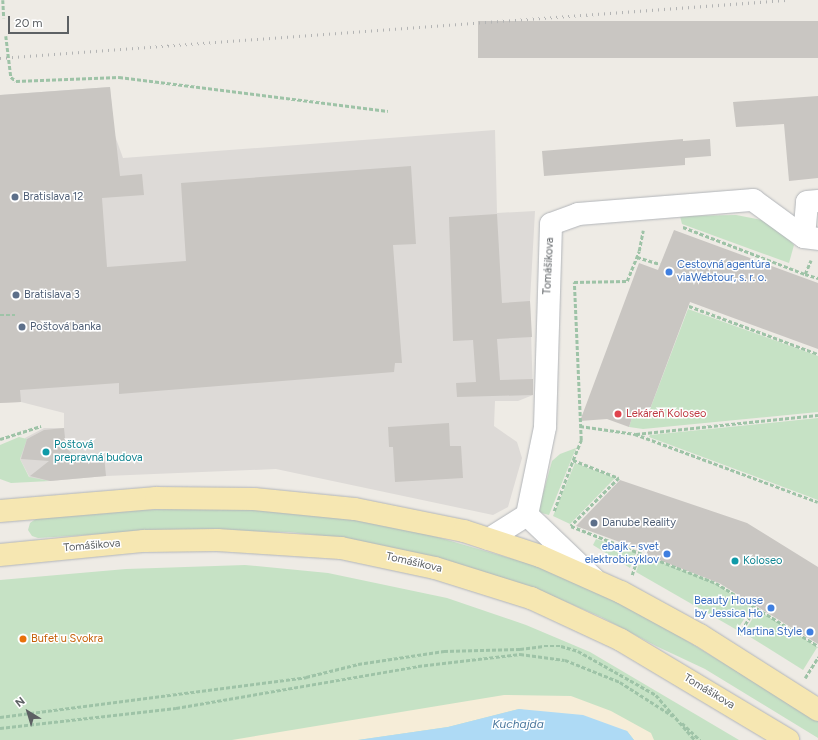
<!DOCTYPE html>
<html>
<head>
<meta charset="utf-8">
<style>
	body { margin:0 }
	#map { position:relative; width:818px; height:740px; overflow:hidden; background:#eeebe5; font-family:Figtree,sans-serif }
	div>[style] { position:absolute }
	.industrial>* { inset:0; background:#dddad7 }
	.green>* { inset:0; background:#c6e2c5; transform-origin:0 0 }
	.sand>* { inset:0; background:#f6edd8 }
	.water>* { inset:0; background:#aedaf5 }
	.building>* { inset:0; background:#c9c6c2; transform-origin:0 0 }
	.path>* { height:2.5px; margin-top:-1.25px; transform-origin:0; background:repeating-linear-gradient(90deg,#9ec3a7 0 4px,transparent 0 6px) }
	.roads { filter:drop-shadow(0 0 1px #b2b5b9) drop-shadow(0 0 1px #b2b5b9) }
	.minor>* { height:22px; margin:-11px; padding:0 11px; transform-origin:11px; border-radius:11px; background:#fff }
	.major>* { height:22px; margin:-11px; padding:0 11px; transform-origin:11px; border-radius:11px; background:#f6e7b2 }
	.rail>* { height:3px; margin-top:-1.5px; transform-origin:0; background:repeating-linear-gradient(90deg,#b3b4b4 0 1px,transparent 0 6px) }
	.dots>* { width:11px; height:11px; translate:-50% -50%; box-sizing:border-box; border:2px solid #fff; border-radius:50% }
	span { translate:-50% -50%; white-space:nowrap; text-align:center; line-height:1.15; -webkit-text-stroke:3px #fff; paint-order:stroke }
	.service-label { font-size:11px; color:#4e5e75 }
	.left { translate:0 -50%; text-align:left }
	.street-label { font-size:11px; color:#5d6164 }
	.shop-label { font-size:11px; color:#366cbe }
	.right { translate:-100% -50%; text-align:right }
	.health-label { font-size:11px; color:#be3a42 }
	.culture-label { font-size:11px; color:#0d838f }
	.food-label { font-size:11px; color:#c56008 }
	.water-label { font-size:12px; color:#49779d; font-style:italic }
	.north { position:absolute; left:8px; top:692px; width:40px; height:40px; -webkit-text-stroke:3px #fff; paint-order:stroke; rotate:322deg; font-size:11px; font-weight:700; line-height:16px; text-align:center; color:#5d6164 }
	.north::after { content:''; display:block; margin:auto; width:14px; height:18px; background:#5d6164; clip-path:polygon(50% 0,100% 100%,50% 72%,0 100%) }
	.scale { position:absolute; left:8px; top:16px; width:61px; height:18px; box-sizing:border-box; border:2px solid #5d6164; border-top:0; padding-left:5px; font-size:12px; line-height:14px; white-space:nowrap; color:#5d6164; -webkit-text-stroke:3px #fff; paint-order:stroke }
</style>
</head>
<body>
<div id="map">
	<div class="industrial">
		<div style="clip-path:polygon(110px 87px,114px 133px,123px 158px,495px 130px,497px 213px,535px 211px,530px 301px,533px 395px,518px 401px,495px 401px,494px 426px,517px 442px,522px 458px,508px 507px,493px 515px,276px 469px,106px 476px,50px 481px,30px 478px,20px 459px,25px 438px,44px 428px,64px 428px,64px 413px,21px 402px,0 403px,0 95px)"></div>
	</div>
	<div class="green">
		<div style="clip-path:polygon(736px 215px,762px 220px,789px 239px,794px 245px,789px 263px,682px 224px,680px 216px)"></div>
		<div style="clip-path:polygon(688px 309px,818px 356px,818px 412px,643px 429px,629px 427px,632px 418px,647px 417px)"></div>
		<div style="clip-path:polygon(818px 418px,818px 500px,649px 437px,650px 435px)"></div>
		<div style="clip-path:polygon(19px 437px,27px 439px,20px 459px,29px 477px,50px 481px,11px 483px,0 479px,0 445px)"></div>
		<div style="clip-path:polygon(576px 448px,549px 515px,538px 512px,552px 461px,560px 454px)"></div>
		<div style="clip-path:polygon(575px 463px,615px 478px,570px 524px,553px 516px)"></div>
		<div style="clip-path:polygon(216px 508px,297px 511px,371px 521px,420px 532px,537px 566px,638px 611px,753px 681px,818px 721px,818px 738px,705px 669px,656px 646px,601px 617px,550px 595px,491px 574px,433px 558px,334px 537px,289px 532px,167px 530px,38px 538px,32px 536px,28px 530px,30px 523px,37px 518px,132px 510px)"></div>
		<div style="clip-path:polygon(596px 539px,636px 553px,630px 568px,593px 545px)"></div>
		<div style="clip-path:polygon(642px 555px,710px 580px,752px 607px,737px 630px,636px 572px)"></div>
		<div style="clip-path:polygon(245px 565px,328px 573px,447px 598px,526px 625px,590px 652px,739px 740px,0 740px,0 580px,126px 569px)"></div>
		<div style="left:758px;top:610px;width:70px;height:27px;rotate:32deg"></div>
	</div>
	<div class="sand">
		<div style="clip-path:polygon(504px 695px,571px 696px,611px 711px,651px 733px,654px 740px,634px 740px,627px 731px,519px 709px,448px 727px,358px 740px,232px 740px)"></div>
	</div>
	<div class="water">
		<div style="clip-path:polygon(519px 709px,583px 715px,627px 731px,634px 740px,358px 740px,448px 727px)"></div>
	</div>
	<div class="building">
		<div style="left:818px;top:21px;width:37px;height:340px;rotate:90deg"></div>
		<div style="clip-path:polygon(110px 87px,120px 176px,142px 174px,144px 195px,102px 198px,107px 267px,186px 261px,181px 183px,411px 166px,416px 244px,393px 245px,402px 363px,395px 363px,394px 372px,119px 394px,119px 383px,63px 387px,20px 390px,21px 402px,0 403px,0 95px)"></div>
		<div style="clip-path:polygon(818px 96px,818px 178px,789px 181px,784px 124px,736px 127px,733px 102px)"></div>
		<div style="clip-path:polygon(683px 139px,683px 141px,710px 139px,711px 156px,685px 158px,685px 165px,544px 176px,542px 151px)"></div>
		<div style="clip-path:polygon(497px 214px,502px 303px,530px 301px,532px 337px,497px 339px,500px 380px,533px 379px,533px 395px,457px 397px,456px 383px,476px 382px,473px 340px,453px 341px,449px 217px)"></div>
		<div style="clip-path:polygon(674px 230px,818px 283px,818px 349px,690px 302px,647px 417px,632px 418px,629px 427px,607px 419px,580px 421px,639px 263px,658px 270px)"></div>
		<div style="clip-path:polygon(449px 423px,450px 446px,461px 446px,463px 478px,395px 482px,393px 447px,389px 447px,388px 427px)"></div>
		<div style="clip-path:polygon(64px 428px,66px 448px,77px 458px,104px 455px,106px 476px,50px 481px,30px 476px,49px 461px,21px 459px,27px 439px,44px 430px)"></div>
		<div style="clip-path:polygon(620px 480px,747px 523px,818px 567px,818px 644px,719px 583px,646px 555px,647px 552px,576px 526px)"></div>
	</div>
	<div class="path">
		<div style="left:3px;top:0;width:18px;rotate:87deg"></div>
		<div style="left:6px;top:36px;width:41px;rotate:83deg"></div>
		<div style="left:11px;top:77px;width:6px;rotate:39deg"></div>
		<div style="left:16px;top:81px;width:103px;rotate:-2.2deg"></div>
		<div style="left:119px;top:77px;width:271px;rotate:7.2deg"></div>
		<div style="left:683px;top:227px;width:131px;rotate:21.1deg"></div>
		<div style="left:805px;top:274px;width:15px;rotate:-67deg"></div>
		<div style="left:637px;top:257px;width:24px;rotate:17deg"></div>
		<div style="left:805px;top:274px;width:14px;rotate:17deg"></div>
		<div style="left:689px;top:306px;width:138px;rotate:20.4deg"></div>
		<div style="left:0;top:315px;width:15px"></div>
		<div style="left:580px;top:426px;width:56px;rotate:8.3deg"></div>
		<div style="left:635px;top:434px;width:195px;rotate:20.4deg"></div>
		<div style="left:636px;top:434px;width:183px;rotate:-6deg"></div>
		<div style="left:0;top:439px;width:43px;rotate:-17.6deg"></div>
		<div style="left:573px;top:460px;width:22px;rotate:-68deg"></div>
		<div style="left:581px;top:440px;width:158px;rotate:-92.5deg"></div>
		<div style="left:574px;top:282px;width:53px;rotate:-1.1deg"></div>
		<div style="left:627px;top:281px;width:32px;rotate:-68deg"></div>
		<div style="left:639px;top:251px;width:21px;rotate:-79deg"></div>
		<div style="left:554px;top:511px;width:54px;rotate:-69.6deg"></div>
		<div style="left:573px;top:460px;width:49px;rotate:21.4deg"></div>
		<div style="left:619px;top:478px;width:68px;rotate:135deg"></div>
		<div style="left:571px;top:526px;width:156px;rotate:21.5deg"></div>
		<div style="left:716px;top:583px;width:120px;rotate:31.7deg"></div>
		<div style="left:632px;top:575px;width:23px;rotate:-72deg"></div>
		<div style="left:739px;top:635px;width:32px;rotate:-60deg"></div>
		<div style="left:805px;top:678px;width:25px;rotate:-58deg"></div>
		<div style="left:0;top:717px;width:309px;rotate:-7.4deg"></div>
		<div style="left:306px;top:677px;width:54px;rotate:-14deg"></div>
		<div style="left:358px;top:664px;width:87px;rotate:-8.6deg"></div>
		<div style="left:444px;top:651px;width:76px;rotate:-1.5deg"></div>
		<div style="left:520px;top:649px;width:24px;rotate:-7deg"></div>
		<div style="left:544px;top:646px;width:17px"></div>
		<div style="left:561px;top:646px;width:18px;rotate:16deg"></div>
		<div style="left:578px;top:651px;width:90px;rotate:29.4deg"></div>
		<div style="left:656px;top:695px;width:60px;rotate:49.1deg"></div>
		<div style="left:682px;top:723px;width:25px;rotate:43deg"></div>
		<div style="left:0;top:728px;width:177px;rotate:-6.5deg"></div>
		<div style="left:176px;top:708px;width:246px;rotate:-9.8deg"></div>
		<div style="left:418px;top:666px;width:103px;rotate:-6.7deg"></div>
		<div style="left:520px;top:654px;width:45px;rotate:7.6deg"></div>
		<div style="left:565px;top:660px;width:59px;rotate:21.8deg"></div>
		<div style="left:620px;top:682px;width:63px;rotate:32.7deg"></div>
	</div>
	<div class="roads">
		<div class="minor">
			<div style="left:804px;top:237px;width:35px;rotate:-85deg"></div>
			<div style="left:807px;top:202px;width:11px;rotate:-5deg"></div>
			<div style="left:527px;top:515px;width:93px;rotate:43.7deg"></div>
			<div style="left:489px;top:539px;width:45px;rotate:-32.3deg"></div>
			<div style="left:527px;top:515px;width:90px;rotate:-78.4deg"></div>
			<div style="left:545px;top:427px;width:203px;rotate:-88.3deg"></div>
			<div style="left:551px;top:224px;width:29px;rotate:-20deg"></div>
			<div style="left:578px;top:214px;width:176px;rotate:-4.6deg"></div>
			<div style="left:753px;top:200px;width:63px;rotate:36deg"></div>
			<div style="left:804px;top:237px;width:14px;rotate:8deg"></div>
		</div>
		<div class="major">
			<div style="left:0;top:511px;width:157px;rotate:-4.8deg"></div>
			<div style="left:156px;top:498px;width:98px;rotate:0.6deg"></div>
			<div style="left:254px;top:499px;width:101px;rotate:5.7deg"></div>
			<div style="left:355px;top:509px;width:111px;rotate:11.4deg"></div>
			<div style="left:464px;top:531px;width:80px;rotate:18.2deg"></div>
			<div style="left:540px;top:556px;width:89px;rotate:24deg"></div>
			<div style="left:621px;top:592px;width:90px;rotate:28.6deg"></div>
			<div style="left:700px;top:635px;width:140px;rotate:32.4deg"></div>
			<div style="left:0;top:555px;width:145px;rotate:-5.6deg"></div>
			<div style="left:144px;top:541px;width:73px;rotate:-0.8deg"></div>
			<div style="left:217px;top:540px;width:124px;rotate:3.7deg"></div>
			<div style="left:341px;top:548px;width:96px;rotate:12deg"></div>
			<div style="left:435px;top:568px;width:101px;rotate:17.4deg"></div>
			<div style="left:531px;top:598px;width:99px;rotate:25deg"></div>
			<div style="left:621px;top:640px;width:195px;rotate:30.9deg"></div>
		</div>
	</div>
	<div class="rail">
		<div style="left:0;top:58px;width:788px;rotate:-4.22deg"></div>
	</div>
	<div class="dots">
		<div style="left:15px;top:197px;background:#5c6f8a"></div>
		<div style="left:669px;top:272px;background:#3f7fe0"></div>
		<div style="left:16px;top:295px;background:#5c6f8a"></div>
		<div style="left:22px;top:327px;background:#5c6f8a"></div>
		<div style="left:618px;top:414px;background:#e0444e"></div>
		<div style="left:46px;top:452px;background:#0f9aa8"></div>
		<div style="left:594px;top:523px;background:#5c6f8a"></div>
		<div style="left:667px;top:554px;background:#3f7fe0"></div>
		<div style="left:735px;top:561px;background:#0f9aa8"></div>
		<div style="left:771px;top:608px;background:#3f7fe0"></div>
		<div style="left:810px;top:632px;background:#3f7fe0"></div>
		<div style="left:23px;top:639px;background:#e8710a"></div>
	</div>
	<div class="service-label">
		<span class="left" style="left:23px;top:197px">Bratislava 12</span>
		<span class="left" style="left:24px;top:295px">Bratislava 3</span>
		<span class="left" style="left:30px;top:327px">Poštová banka</span>
		<span class="left" style="left:602px;top:523px">Danube Reality</span>
	</div>
	<div class="street-label">
		<span style="left:549px;top:266px;rotate:-87deg">Tomášikova</span>
		<span style="left:92px;top:546px;rotate:-5deg">Tomášikova</span>
		<span style="left:414px;top:563px;rotate:13deg">Tomášikova</span>
		<span style="left:709px;top:692px;rotate:31deg">Tomášikova</span>
	</div>
	<div class="shop-label">
		<span class="left" style="left:677px;top:272px">Cestovná agentúra<br>viaWebtour, s. r. o.</span>
		<span class="right" style="left:659px;top:554px">ebajk - svet<br>elektrobicyklov</span>
		<span class="right" style="left:763px;top:608px">Beauty House<br>by Jessica Ho</span>
		<span class="right" style="left:802px;top:632px">Martina Style</span>
	</div>
	<div class="health-label">
		<span class="left" style="left:626px;top:414px">Lekáreň Koloseo</span>
	</div>
	<div class="culture-label">
		<span class="left" style="left:54px;top:452px">Poštová<br>prepravná budova</span>
		<span class="left" style="left:743px;top:561px">Koloseo</span>
	</div>
	<div class="food-label">
		<span class="left" style="left:31px;top:639px">Bufet u Svokra</span>
	</div>
	<div class="water-label">
		<span style="left:518px;top:725px">Kuchajda</span>
	</div>
	<div class="north">N</div>
	<div class="scale">20 m</div>
</div>
</body>
</html>
